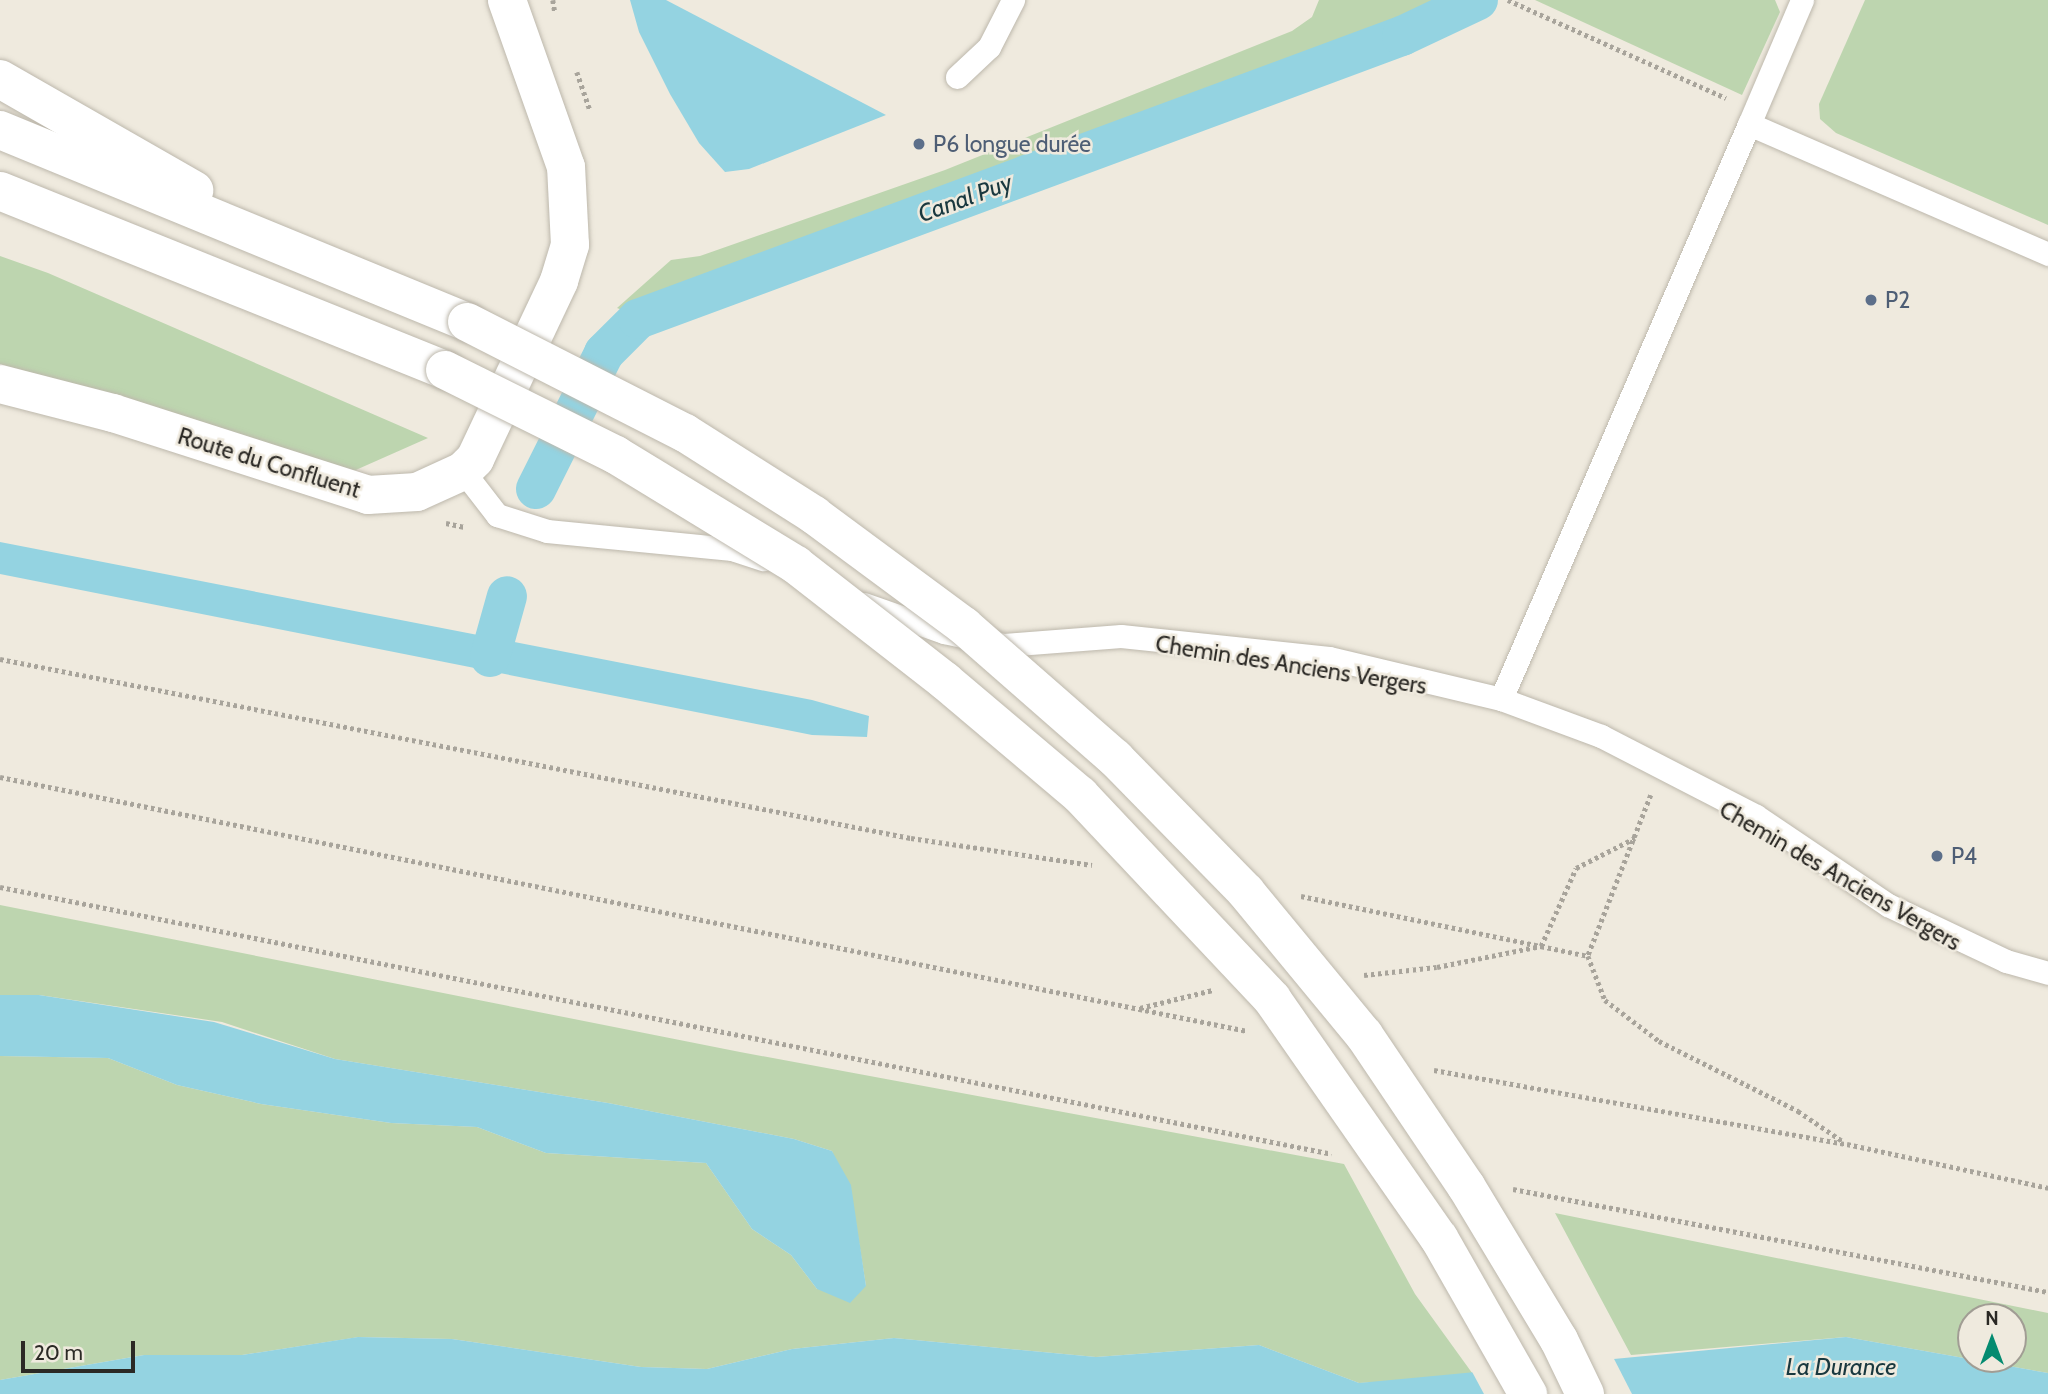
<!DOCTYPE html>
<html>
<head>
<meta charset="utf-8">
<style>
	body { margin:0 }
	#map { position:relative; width:2048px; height:1394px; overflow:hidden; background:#efeade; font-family:Cabin,sans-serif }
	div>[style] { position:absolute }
	.green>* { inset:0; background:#bdd5af }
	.water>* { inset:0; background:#94d3e1 }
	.pier>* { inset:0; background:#efeade }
	.canal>* { height:40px; margin:-20px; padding:0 20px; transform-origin:20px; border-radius:20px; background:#94d3e1 }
	.path>* { height:4.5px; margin-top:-2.25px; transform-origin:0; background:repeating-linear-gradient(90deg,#a8a49b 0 3.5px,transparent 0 7px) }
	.roads { filter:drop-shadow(0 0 2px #bdb8ac) drop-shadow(0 0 2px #bdb8ac) }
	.lane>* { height:23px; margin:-11.5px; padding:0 11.5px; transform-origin:11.5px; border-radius:11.5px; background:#fff }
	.street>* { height:38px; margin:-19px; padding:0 19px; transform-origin:19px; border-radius:19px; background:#fff }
	.highway>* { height:38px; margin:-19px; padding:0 19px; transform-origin:19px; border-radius:19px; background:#fff }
	.bridges { filter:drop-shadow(0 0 2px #bdb8ac) drop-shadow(0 0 2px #bdb8ac) }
	.highway-bridge>* { height:38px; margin:-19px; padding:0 19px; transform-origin:19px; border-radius:19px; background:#fff }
	.dots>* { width:19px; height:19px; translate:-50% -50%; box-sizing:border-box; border:4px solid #efeade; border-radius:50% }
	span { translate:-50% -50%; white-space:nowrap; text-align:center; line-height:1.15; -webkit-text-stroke:5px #efeade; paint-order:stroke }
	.service-label { font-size:23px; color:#4e5e75 }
	.left { translate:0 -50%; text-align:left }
	.street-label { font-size:23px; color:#2b2925 }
	.water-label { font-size:24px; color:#19383f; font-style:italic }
	.north { position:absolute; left:1957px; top:1303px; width:70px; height:70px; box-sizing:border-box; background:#efeade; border:2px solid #a19d94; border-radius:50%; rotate:0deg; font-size:19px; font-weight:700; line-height:28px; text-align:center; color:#2b2925 }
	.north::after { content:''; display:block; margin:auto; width:24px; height:32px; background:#048b70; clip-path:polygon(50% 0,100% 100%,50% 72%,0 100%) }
	.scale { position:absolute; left:21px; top:1341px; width:114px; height:32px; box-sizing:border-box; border:4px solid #2b2925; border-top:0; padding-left:9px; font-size:21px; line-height:24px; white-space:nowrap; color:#2b2925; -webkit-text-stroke:5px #efeade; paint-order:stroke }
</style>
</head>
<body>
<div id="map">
	<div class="green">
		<div style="clip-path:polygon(1319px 0,1443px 0,627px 312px,617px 308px,671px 260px,700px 256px,945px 170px,1292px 31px,1312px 17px)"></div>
		<div style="clip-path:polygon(1535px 0,1775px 0,1780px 12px,1742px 95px)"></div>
		<div style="clip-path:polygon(1865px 0,2048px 0,2048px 225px,1836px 133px,1820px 119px,1819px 104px)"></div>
		<div style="clip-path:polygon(0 256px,48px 273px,428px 438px,349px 473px,203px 422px,0 364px)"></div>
		<div style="clip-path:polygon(0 905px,740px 1052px,1344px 1164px,1415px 1294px,1475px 1377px,1359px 1383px,1259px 1345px,1096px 1357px,894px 1338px,792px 1349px,707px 1369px,641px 1367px,452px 1339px,359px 1337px,242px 1355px,144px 1355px,0 1380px,0 1056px,108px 1058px,177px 1085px,261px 1104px,391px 1123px,477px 1127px,546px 1153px,706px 1163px,752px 1229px,791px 1255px,817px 1289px,866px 1286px,854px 1211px,832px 1151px,794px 1139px,608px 1103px,335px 1059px,222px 1022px,39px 995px,0 995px)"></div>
		<div style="clip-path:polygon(evenodd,1555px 1213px,2048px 1313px,2048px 1373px,1846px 1337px,1631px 1355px,1555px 1213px,1971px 1317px,2013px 1317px,2013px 1359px,1971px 1359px,1971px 1317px)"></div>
	</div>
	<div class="water">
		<div style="clip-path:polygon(630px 0,666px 0,886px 115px,749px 169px,725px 172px,699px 143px,670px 94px,639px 32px)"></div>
		<div style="clip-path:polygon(0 542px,812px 700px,869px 716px,867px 737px,812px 735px,0 574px)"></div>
		<div style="clip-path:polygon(0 995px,39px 995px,214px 1022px,335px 1059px,608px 1103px,794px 1139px,832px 1151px,851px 1185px,866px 1286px,850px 1303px,817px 1289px,791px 1255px,752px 1229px,706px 1163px,546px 1153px,477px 1127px,391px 1123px,261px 1104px,177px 1085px,108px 1058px,0 1056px)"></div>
		<div style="clip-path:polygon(358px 1337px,452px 1339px,641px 1367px,707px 1369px,792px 1349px,894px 1338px,1096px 1357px,1259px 1345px,1359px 1383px,1846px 1337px,2048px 1373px,2048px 1394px,0 1394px,0 1380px,144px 1355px,242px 1355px)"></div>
	</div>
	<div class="pier">
		<div style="clip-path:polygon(1611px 1353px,1632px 1394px,1484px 1394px,1470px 1368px)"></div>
	</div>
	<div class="canal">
		<div style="left:536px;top:489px;width:152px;rotate:-63.4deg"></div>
		<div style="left:604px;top:353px;width:48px;rotate:-45deg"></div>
		<div style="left:638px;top:319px;width:815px;rotate:-20.33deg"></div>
		<div style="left:1402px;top:36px;width:84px;rotate:-25.3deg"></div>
		<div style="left:490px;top:657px;width:63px;rotate:-74.4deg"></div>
	</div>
	<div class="path">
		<div style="left:553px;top:0;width:12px;rotate:81deg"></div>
		<div style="left:1508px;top:0;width:239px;rotate:24.2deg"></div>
		<div style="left:577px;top:72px;width:40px;rotate:71.1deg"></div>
		<div style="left:446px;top:523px;width:19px;rotate:12deg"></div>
		<div style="left:0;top:659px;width:928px;rotate:11.12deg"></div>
		<div style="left:911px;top:838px;width:183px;rotate:8.5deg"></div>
		<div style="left:0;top:777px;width:1273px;rotate:11.51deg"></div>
		<div style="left:1651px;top:795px;width:173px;rotate:111.4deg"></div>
		<div style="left:1588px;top:956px;width:47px;rotate:68.9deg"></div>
		<div style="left:1605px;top:1000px;width:68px;rotate:37.2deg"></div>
		<div style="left:1659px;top:1041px;width:156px;rotate:26.7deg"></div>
		<div style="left:1798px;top:1111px;width:55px;rotate:34deg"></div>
		<div style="left:0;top:887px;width:1358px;rotate:11.33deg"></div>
		<div style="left:1301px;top:896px;width:293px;rotate:11.8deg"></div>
		<div style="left:1364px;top:975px;width:73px;rotate:-6.3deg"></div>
		<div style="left:1437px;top:967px;width:106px;rotate:-11.4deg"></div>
		<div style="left:1541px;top:946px;width:85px;rotate:-65.8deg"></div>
		<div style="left:1576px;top:868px;width:66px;rotate:-27deg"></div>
		<div style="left:1140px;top:1008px;width:75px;rotate:-13.9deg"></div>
		<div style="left:1434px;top:1070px;width:420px;rotate:10.2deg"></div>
		<div style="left:1847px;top:1144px;width:206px;rotate:12.3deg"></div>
		<div style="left:1513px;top:1189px;width:545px;rotate:10.9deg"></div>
	</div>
	<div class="roads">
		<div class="lane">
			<div style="left:1802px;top:0;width:135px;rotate:113.1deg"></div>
			<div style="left:1749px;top:124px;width:326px;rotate:23.5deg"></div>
			<div style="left:957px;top:77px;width:44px;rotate:-43.2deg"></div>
			<div style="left:989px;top:47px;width:53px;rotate:-62.9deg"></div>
			<div style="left:463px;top:471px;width:56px;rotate:52.3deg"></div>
			<div style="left:497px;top:515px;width:52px;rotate:17.7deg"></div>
			<div style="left:547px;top:531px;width:186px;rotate:5.6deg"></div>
			<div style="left:732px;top:549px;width:33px;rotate:18deg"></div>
			<div style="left:864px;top:604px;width:85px;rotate:19.3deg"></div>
			<div style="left:944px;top:632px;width:61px;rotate:12.2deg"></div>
			<div style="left:1004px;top:645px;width:117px;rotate:-4.4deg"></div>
			<div style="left:1121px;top:636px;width:209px;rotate:6deg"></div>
			<div style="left:1329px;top:658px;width:177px;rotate:13.4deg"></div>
			<div style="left:1501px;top:699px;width:107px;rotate:20.3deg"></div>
			<div style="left:1601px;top:736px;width:174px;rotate:27.3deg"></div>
			<div style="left:1756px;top:816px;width:159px;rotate:34deg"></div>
			<div style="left:1888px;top:905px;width:131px;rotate:25.4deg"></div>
			<div style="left:2006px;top:961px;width:44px;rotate:15.9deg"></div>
			<div style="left:1501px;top:699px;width:626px;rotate:-66.67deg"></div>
		</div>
		<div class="street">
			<div style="left:0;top:384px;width:117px;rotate:14.4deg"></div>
			<div style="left:113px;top:413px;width:268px;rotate:17.8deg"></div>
			<div style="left:368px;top:495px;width:49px;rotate:-3.5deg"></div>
			<div style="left:417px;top:492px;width:51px;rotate:-24.5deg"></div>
			<div style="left:463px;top:471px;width:17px;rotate:-45deg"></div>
			<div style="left:475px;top:459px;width:197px;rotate:-64.7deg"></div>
			<div style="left:559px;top:281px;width:38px;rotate:-73deg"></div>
			<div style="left:570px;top:245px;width:78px;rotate:-92.9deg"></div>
			<div style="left:566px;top:167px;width:177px;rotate:-109.5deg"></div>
		</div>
		<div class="highway">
			<div style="left:0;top:79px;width:224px;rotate:29.8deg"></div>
			<div style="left:0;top:130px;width:505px;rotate:22.35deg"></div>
			<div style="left:0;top:191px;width:480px;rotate:21.9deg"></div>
		</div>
	</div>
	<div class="bridges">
		<div class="highway-bridge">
			<div style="left:467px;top:322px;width:245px;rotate:27deg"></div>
			<div style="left:685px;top:433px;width:153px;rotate:32.4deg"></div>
			<div style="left:814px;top:515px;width:187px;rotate:36.5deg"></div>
			<div style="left:964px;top:626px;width:201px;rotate:41.2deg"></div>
			<div style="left:1115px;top:758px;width:187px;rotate:45.6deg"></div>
			<div style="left:1246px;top:892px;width:185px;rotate:50.5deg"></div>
			<div style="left:1364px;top:1035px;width:182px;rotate:56deg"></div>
			<div style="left:1466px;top:1186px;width:180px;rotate:58.9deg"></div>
			<div style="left:1559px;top:1340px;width:60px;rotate:64.3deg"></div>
			<div style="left:445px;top:370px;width:191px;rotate:26.4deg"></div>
			<div style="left:616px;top:455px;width:211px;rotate:31.4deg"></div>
			<div style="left:796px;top:565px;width:189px;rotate:37.9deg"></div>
			<div style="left:945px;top:681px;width:177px;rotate:40.2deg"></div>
			<div style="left:1080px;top:795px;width:280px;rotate:46.7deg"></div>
			<div style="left:1272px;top:999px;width:292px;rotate:55.1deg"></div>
			<div style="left:1439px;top:1238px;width:180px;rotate:60.3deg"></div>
		</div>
	</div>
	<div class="dots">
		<div style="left:919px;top:144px;background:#5c6f8a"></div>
		<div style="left:1871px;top:300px;background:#5c6f8a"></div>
		<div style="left:1937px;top:856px;background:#5c6f8a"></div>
	</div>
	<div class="service-label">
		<span class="left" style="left:933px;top:144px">P6 longue durée</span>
		<span class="left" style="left:1885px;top:300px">P2</span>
		<span class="left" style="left:1951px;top:856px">P4</span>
	</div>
	<div class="street-label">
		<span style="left:269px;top:463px;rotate:17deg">Route du Confluent</span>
		<span style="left:1291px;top:665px;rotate:9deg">Chemin des Anciens Vergers</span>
		<span style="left:1840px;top:876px;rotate:30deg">Chemin des Anciens Vergers</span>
	</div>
	<div class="water-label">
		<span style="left:965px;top:198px;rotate:-20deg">Canal Puy</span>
		<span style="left:1841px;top:1367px">La Durance</span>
	</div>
	<div class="north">N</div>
	<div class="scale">20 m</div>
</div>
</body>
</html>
